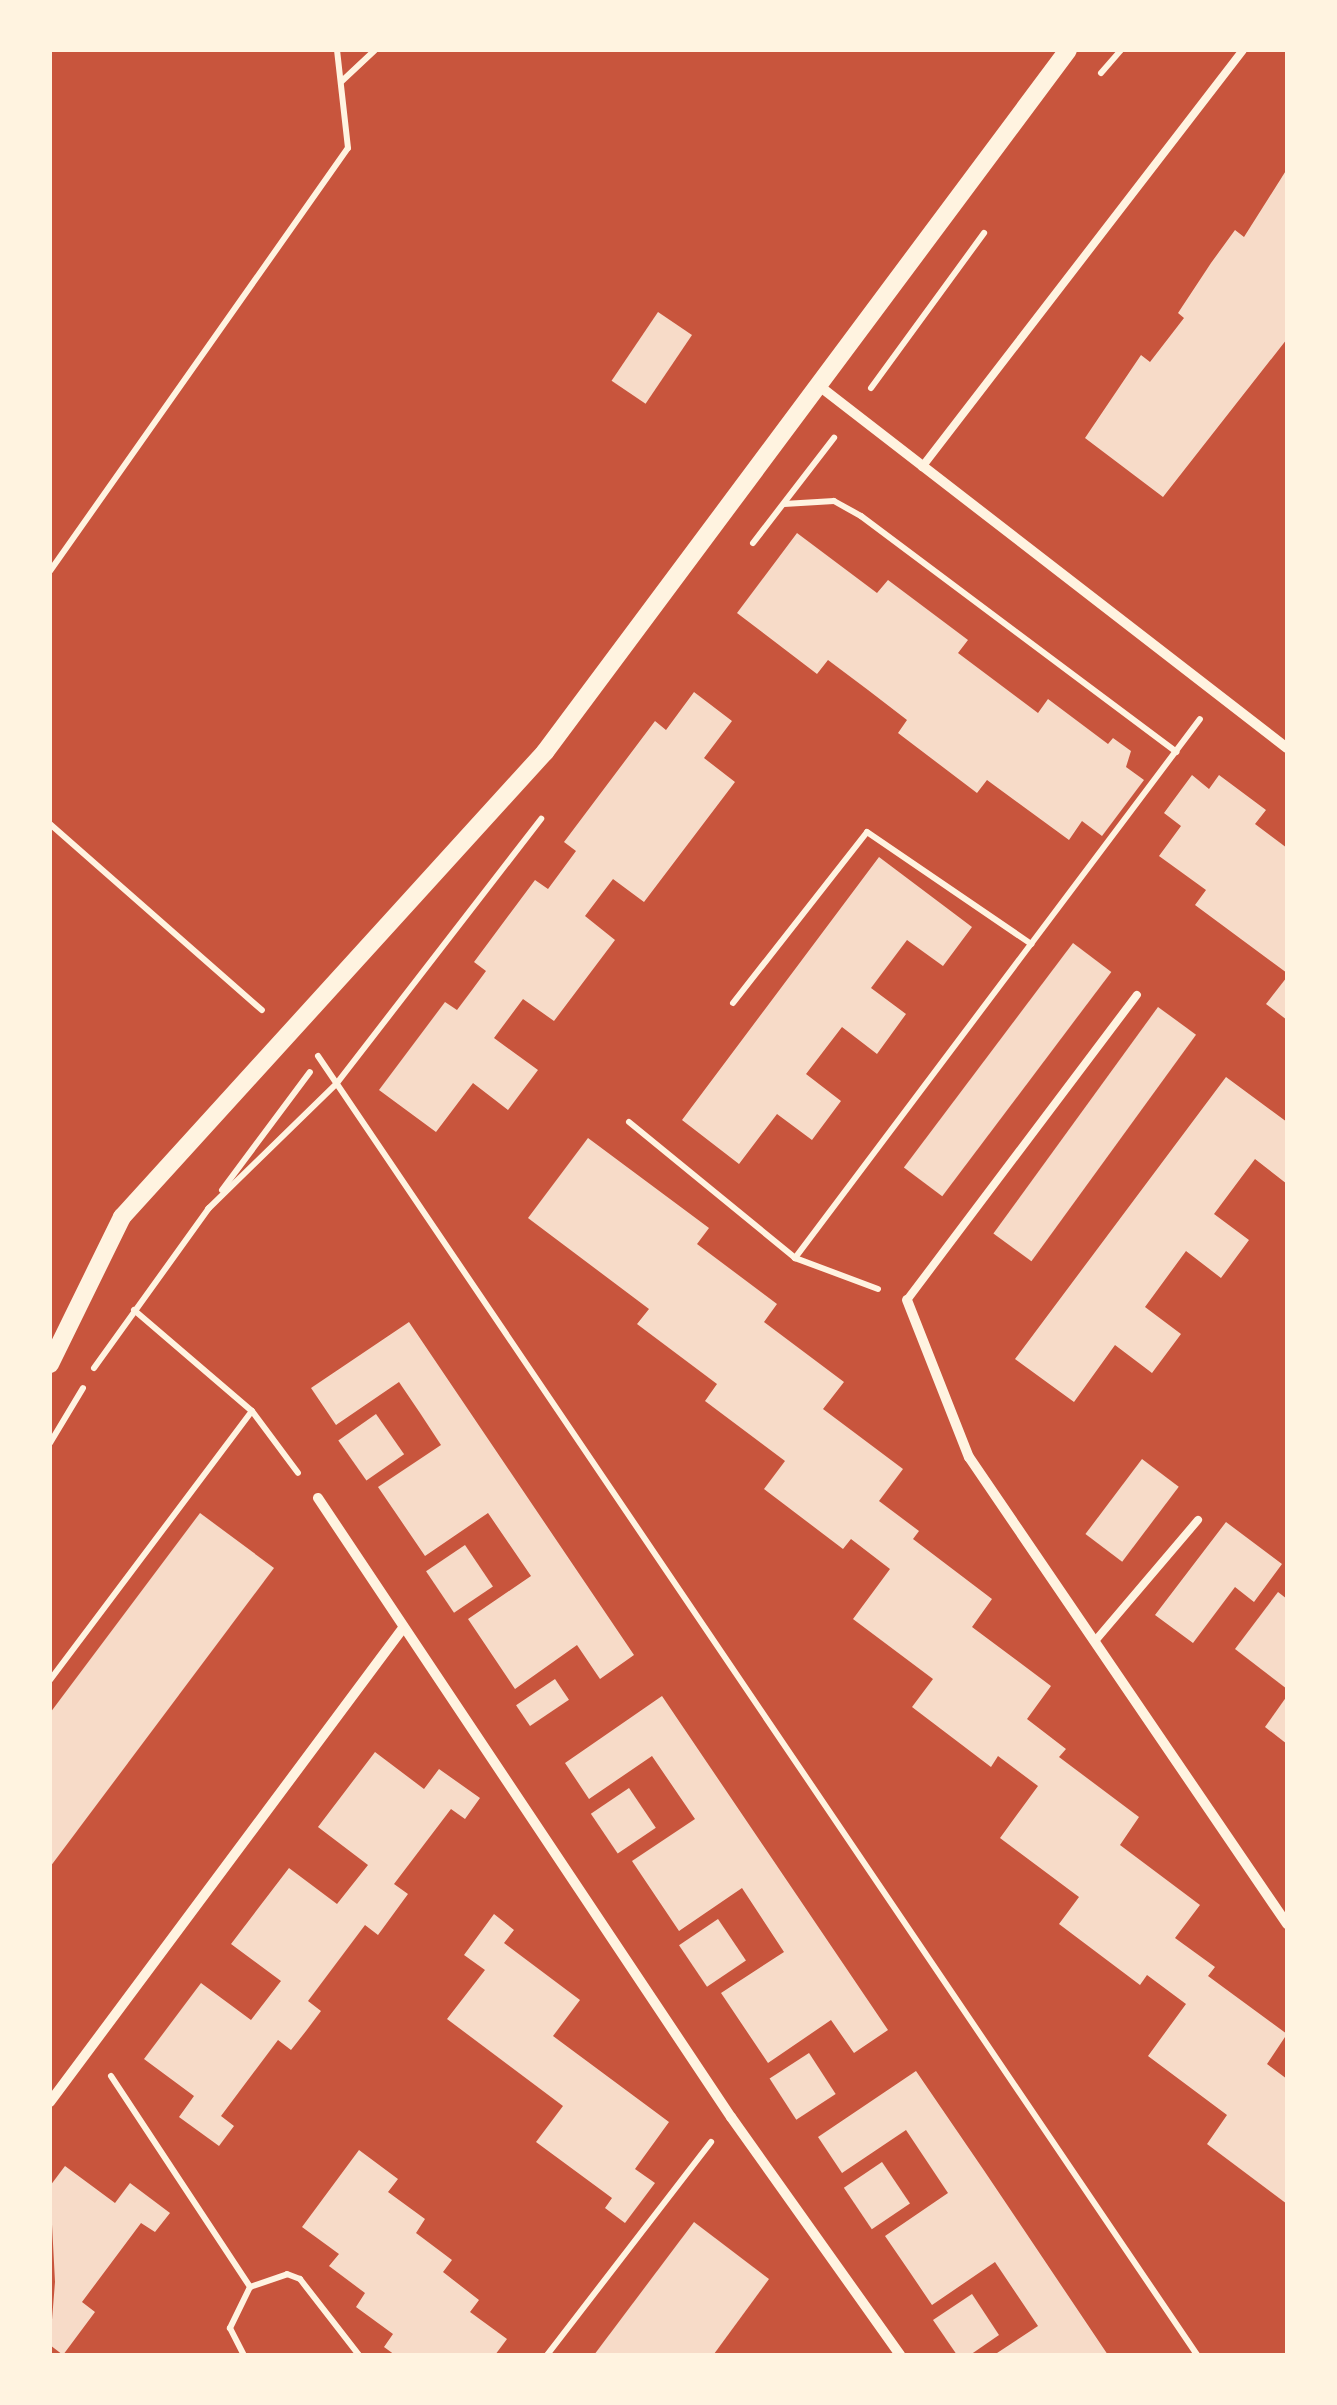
<!DOCTYPE html>
<html>
<head>
<meta charset="utf-8">
<style>
	body { margin:0 }
	#map { position:relative; width:1337px; height:2405px; overflow:hidden; background:#c8553d; font-family:Georgia,serif }
	div>[style] { position:absolute }
	.building>* { inset:0; background:#f7dbc8; transform-origin:0 0 }
	.path>* { height:6px; margin:-3px; padding:0 3px; transform-origin:3px; border-radius:3px; background:#fff3e0 }
	.service>* { height:8px; margin:-4px; padding:0 4px; transform-origin:4px; border-radius:4px; background:#fff3e0 }
	.minor>* { height:10px; margin:-5px; padding:0 5px; transform-origin:5px; border-radius:5px; background:#fff3e0 }
	.tertiary>* { height:18px; margin:-9px; padding:0 9px; transform-origin:9px; border-radius:9px; background:#fff3e0 }
	span { translate:-50% -50%; white-space:nowrap; text-align:center; line-height:1.15; -webkit-text-stroke:10px #fff3e0; paint-order:stroke }
	.frame { position:absolute; inset:0; border:52px solid #fff3e0; pointer-events:none }
</style>
</head>
<body>
<div id="map">
	<div class="building">
		<div style="clip-path:polygon(1287px 169px,1287px 339px,1163px 497px,1085px 438px,1141px 355px,1150px 362px,1184px 318px,1178px 313px,1211px 263px,1235px 230px,1244px 237px)"></div>
		<div style="left:658px;top:312px;width:41px;height:83px;rotate:34deg"></div>
		<div style="clip-path:polygon(797px 533px,877px 593px,888px 580px,968px 640px,958px 653px,1038px 713px,1048px 699px,1108px 744px,1113px 738px,1131px 751px,1126px 767px,1144px 780px,1102px 836px,1082px 821px,1069px 840px,987px 780px,977px 793px,898px 733px,907px 720px,868px 690px,828px 660px,817px 674px,737px 613px)"></div>
		<div style="clip-path:polygon(694px 692px,732px 721px,704px 758px,735px 782px,644px 902px,613px 879px,585px 916px,615px 940px,554px 1021px,523px 999px,494px 1038px,538px 1070px,508px 1110px,473px 1083px,436px 1132px,379px 1090px,445px 1002px,457px 1010px,472px 990px,486px 971px,474px 962px,535px 880px,548px 889px,576px 851px,564px 842px,655px 721px,666px 730px)"></div>
		<div style="clip-path:polygon(1192px 775px,1209px 789px,1219px 775px,1266px 810px,1255px 824px,1287px 848px,1287px 973px,1195px 905px,1206px 890px,1159px 856px,1181px 826px,1164px 813px)"></div>
		<div style="clip-path:polygon(879px 857px,972px 927px,943px 966px,907px 940px,871px 988px,906px 1014px,877px 1054px,842px 1027px,806px 1074px,841px 1101px,812px 1140px,777px 1114px,739px 1164px,682px 1120px)"></div>
		<div style="left:1073px;top:943px;width:48px;height:281px;rotate:37deg"></div>
		<div style="clip-path:polygon(1287px 977px,1287px 1020px,1266px 1004px)"></div>
		<div style="left:1158px;top:1007px;width:47px;height:280px;rotate:36deg"></div>
		<div style="clip-path:polygon(1226px 1077px,1287px 1122px,1287px 1184px,1255px 1159px,1214px 1214px,1249px 1240px,1221px 1278px,1186px 1251px,1145px 1307px,1181px 1334px,1152px 1373px,1115px 1345px,1074px 1402px,1015px 1359px)"></div>
		<div style="clip-path:polygon(588px 1138px,709px 1228px,697px 1244px,777px 1304px,764px 1322px,844px 1382px,823px 1409px,903px 1469px,879px 1501px,919px 1531px,913px 1539px,992px 1599px,972px 1627px,1051px 1686px,1027px 1719px,1066px 1749px,1059px 1757px,1139px 1817px,1120px 1845px,1200px 1905px,1175px 1938px,1215px 1967px,1208px 1976px,1287px 2034px,1267px 2064px,1287px 2079px,1287px 2204px,1207px 2144px,1227px 2115px,1148px 2056px,1186px 2004px,1147px 1975px,1140px 1985px,1059px 1924px,1079px 1897px,1000px 1838px,1038px 1786px,998px 1756px,991px 1767px,912px 1707px,933px 1679px,853px 1619px,890px 1569px,851px 1539px,843px 1549px,764px 1489px,785px 1461px,705px 1401px,717px 1384px,637px 1324px,649px 1309px,528px 1218px)"></div>
		<div style="clip-path:polygon(409px 1322px,634px 1655px,600px 1679px,577px 1645px,515px 1689px,468px 1619px,531px 1576px,488px 1513px,425px 1556px,378px 1487px,441px 1445px,420px 1413px,399px 1382px,336px 1425px,311px 1388px)"></div>
		<div style="left:376px;top:1414px;width:49px;height:46px;rotate:55deg"></div>
		<div style="left:1142px;top:1459px;width:46px;height:94px;rotate:37deg"></div>
		<div style="clip-path:polygon(200px 1513px,274px 1568px,50px 1867px,50px 1713px)"></div>
		<div style="clip-path:polygon(1226px 1522px,1282px 1564px,1254px 1602px,1235px 1587px,1193px 1643px,1155px 1615px)"></div>
		<div style="left:465px;top:1545px;width:50px;height:47px;rotate:56deg"></div>
		<div style="clip-path:polygon(1278px 1592px,1287px 1599px,1287px 1689px,1235px 1649px)"></div>
		<div style="left:555px;top:1679px;width:25px;height:47px;rotate:56deg"></div>
		<div style="clip-path:polygon(662px 1696px,888px 2030px,854px 2053px,831px 2020px,768px 2063px,721px 1993px,784px 1952px,742px 1888px,679px 1931px,632px 1861px,695px 1819px,652px 1756px,589px 1799px,565px 1763px)"></div>
		<div style="clip-path:polygon(1287px 1696px,1287px 1744px,1265px 1727px)"></div>
		<div style="clip-path:polygon(375px 1752px,424px 1789px,439px 1769px,480px 1798px,465px 1819px,451px 1809px,394px 1884px,408px 1894px,378px 1935px,365px 1925px,308px 2001px,321px 2011px,306px 2031px,291px 2050px,278px 2040px,221px 2116px,234px 2126px,219px 2146px,179px 2117px,194px 2096px,144px 2059px,201px 1983px,251px 2020px,281px 1981px,231px 1944px,289px 1868px,337px 1904px,368px 1865px,318px 1827px)"></div>
		<div style="left:629px;top:1788px;width:48px;height:46px;rotate:56deg"></div>
		<div style="clip-path:polygon(494px 1914px,514px 1930px,504px 1943px,580px 2000px,553px 2036px,669px 2122px,635px 2169px,655px 2183px,625px 2223px,605px 2208px,612px 2198px,536px 2142px,563px 2106px,447px 2019px,485px 1970px,464px 1955px)"></div>
		<div style="left:718px;top:1919px;width:50px;height:47px;rotate:56deg"></div>
		<div style="left:809px;top:2053px;width:49px;height:47px;rotate:57deg"></div>
		<div style="clip-path:polygon(916px 2071px,983px 2169px,1108px 2355px,994px 2355px,1038px 2326px,995px 2262px,932px 2305px,909px 2271px,885px 2236px,948px 2193px,906px 2130px,842px 2173px,818px 2137px)"></div>
		<div style="clip-path:polygon(359px 2150px,398px 2179px,388px 2192px,425px 2219px,416px 2233px,452px 2260px,443px 2272px,479px 2300px,470px 2312px,507px 2339px,495px 2355px,395px 2355px,384px 2347px,393px 2334px,356px 2307px,365px 2293px,329px 2266px,339px 2254px,302px 2227px)"></div>
		<div style="left:882px;top:2162px;width:50px;height:46px;rotate:56deg"></div>
		<div style="clip-path:polygon(65px 2166px,115px 2203px,130px 2183px,170px 2213px,155px 2232px,141px 2223px,82px 2302px,95px 2312px,63px 2355px,50px 2345px,55px 2282px,50px 2186px)"></div>
		<div style="clip-path:polygon(694px 2222px,769px 2279px,714px 2354px,594px 2355px)"></div>
		<div style="clip-path:polygon(972px 2294px,999px 2335px,970px 2355px,957px 2355px,933px 2320px)"></div>
	</div>
	<div class="path">
		<div style="left:1101px;top:73px;width:30px;rotate:-49deg"></div>
		<div style="left:342px;top:81px;width:45px;rotate:-43.2deg"></div>
		<div style="left:871px;top:388px;width:192px;rotate:-53.9deg"></div>
		<div style="left:784px;top:504px;width:50px;rotate:-3.4deg"></div>
		<div style="left:834px;top:501px;width:31px;rotate:29deg"></div>
		<div style="left:861px;top:516px;width:394px;rotate:36.8deg"></div>
		<div style="left:753px;top:543px;width:133px;rotate:-52.4deg"></div>
		<div style="left:50px;top:571px;width:517px;rotate:-54.84deg"></div>
		<div style="left:348px;top:148px;width:99px;rotate:-96.4deg"></div>
		<div style="left:50px;top:824px;width:282px;rotate:41.3deg"></div>
		<div style="left:733px;top:1003px;width:217px;rotate:-51.9deg"></div>
		<div style="left:867px;top:832px;width:199px;rotate:34.3deg"></div>
		<div style="left:318px;top:1056px;width:1568px;rotate:55.91deg"></div>
		<div style="left:629px;top:1122px;width:215px;rotate:39.3deg"></div>
		<div style="left:222px;top:1190px;width:147px;rotate:-53.3deg"></div>
		<div style="left:208px;top:1209px;width:180px;rotate:-44.3deg"></div>
		<div style="left:337px;top:1083px;width:334px;rotate:-52.3deg"></div>
		<div style="left:878px;top:1289px;width:89px;rotate:-159.5deg"></div>
		<div style="left:795px;top:1258px;width:674px;rotate:-53.08deg"></div>
		<div style="left:134px;top:1310px;width:155px;rotate:40.6deg"></div>
		<div style="left:94px;top:1368px;width:197px;rotate:-54.3deg"></div>
		<div style="left:50px;top:1443px;width:64px;rotate:-59deg"></div>
		<div style="left:50px;top:1680px;width:336px;rotate:-53.1deg"></div>
		<div style="left:252px;top:1411px;width:77px;rotate:53.4deg"></div>
		<div style="left:111px;top:2076px;width:253px;rotate:56.6deg"></div>
		<div style="left:250px;top:2287px;width:46px;rotate:116deg"></div>
		<div style="left:230px;top:2328px;width:30px;rotate:63deg"></div>
		<div style="left:250px;top:2287px;width:39px;rotate:-19deg"></div>
		<div style="left:287px;top:2274px;width:14px;rotate:21deg"></div>
		<div style="left:300px;top:2279px;width:96px;rotate:52.2deg"></div>
		<div style="left:547px;top:2355px;width:269px;rotate:-52.4deg"></div>
	</div>
	<div class="service">
		<div style="left:922px;top:467px;width:526px;rotate:-52.41deg"></div>
		<div style="left:907px;top:1300px;width:382px;rotate:-53deg"></div>
		<div style="left:1095px;top:1641px;width:159px;rotate:-49.6deg"></div>
	</div>
	<div class="minor">
		<div style="left:818px;top:385px;width:593px;rotate:37.74deg"></div>
		<div style="left:907px;top:1300px;width:169px;rotate:68.5deg"></div>
		<div style="left:969px;top:1457px;width:565px;rotate:55.75deg"></div>
		<div style="left:318px;top:1498px;width:744px;rotate:56.29deg"></div>
		<div style="left:731px;top:2117px;width:292px;rotate:54.6deg"></div>
		<div style="left:50px;top:2102px;width:591px;rotate:-53.32deg"></div>
	</div>
	<div class="tertiary">
		<div style="left:50px;top:1364px;width:164px;rotate:-63.9deg"></div>
		<div style="left:122px;top:1217px;width:629px;rotate:-47.71deg"></div>
		<div style="left:545px;top:752px;width:875px;rotate:-53.31deg"></div>
	</div>
	<div class="frame"></div>
</div>
</body>
</html>
